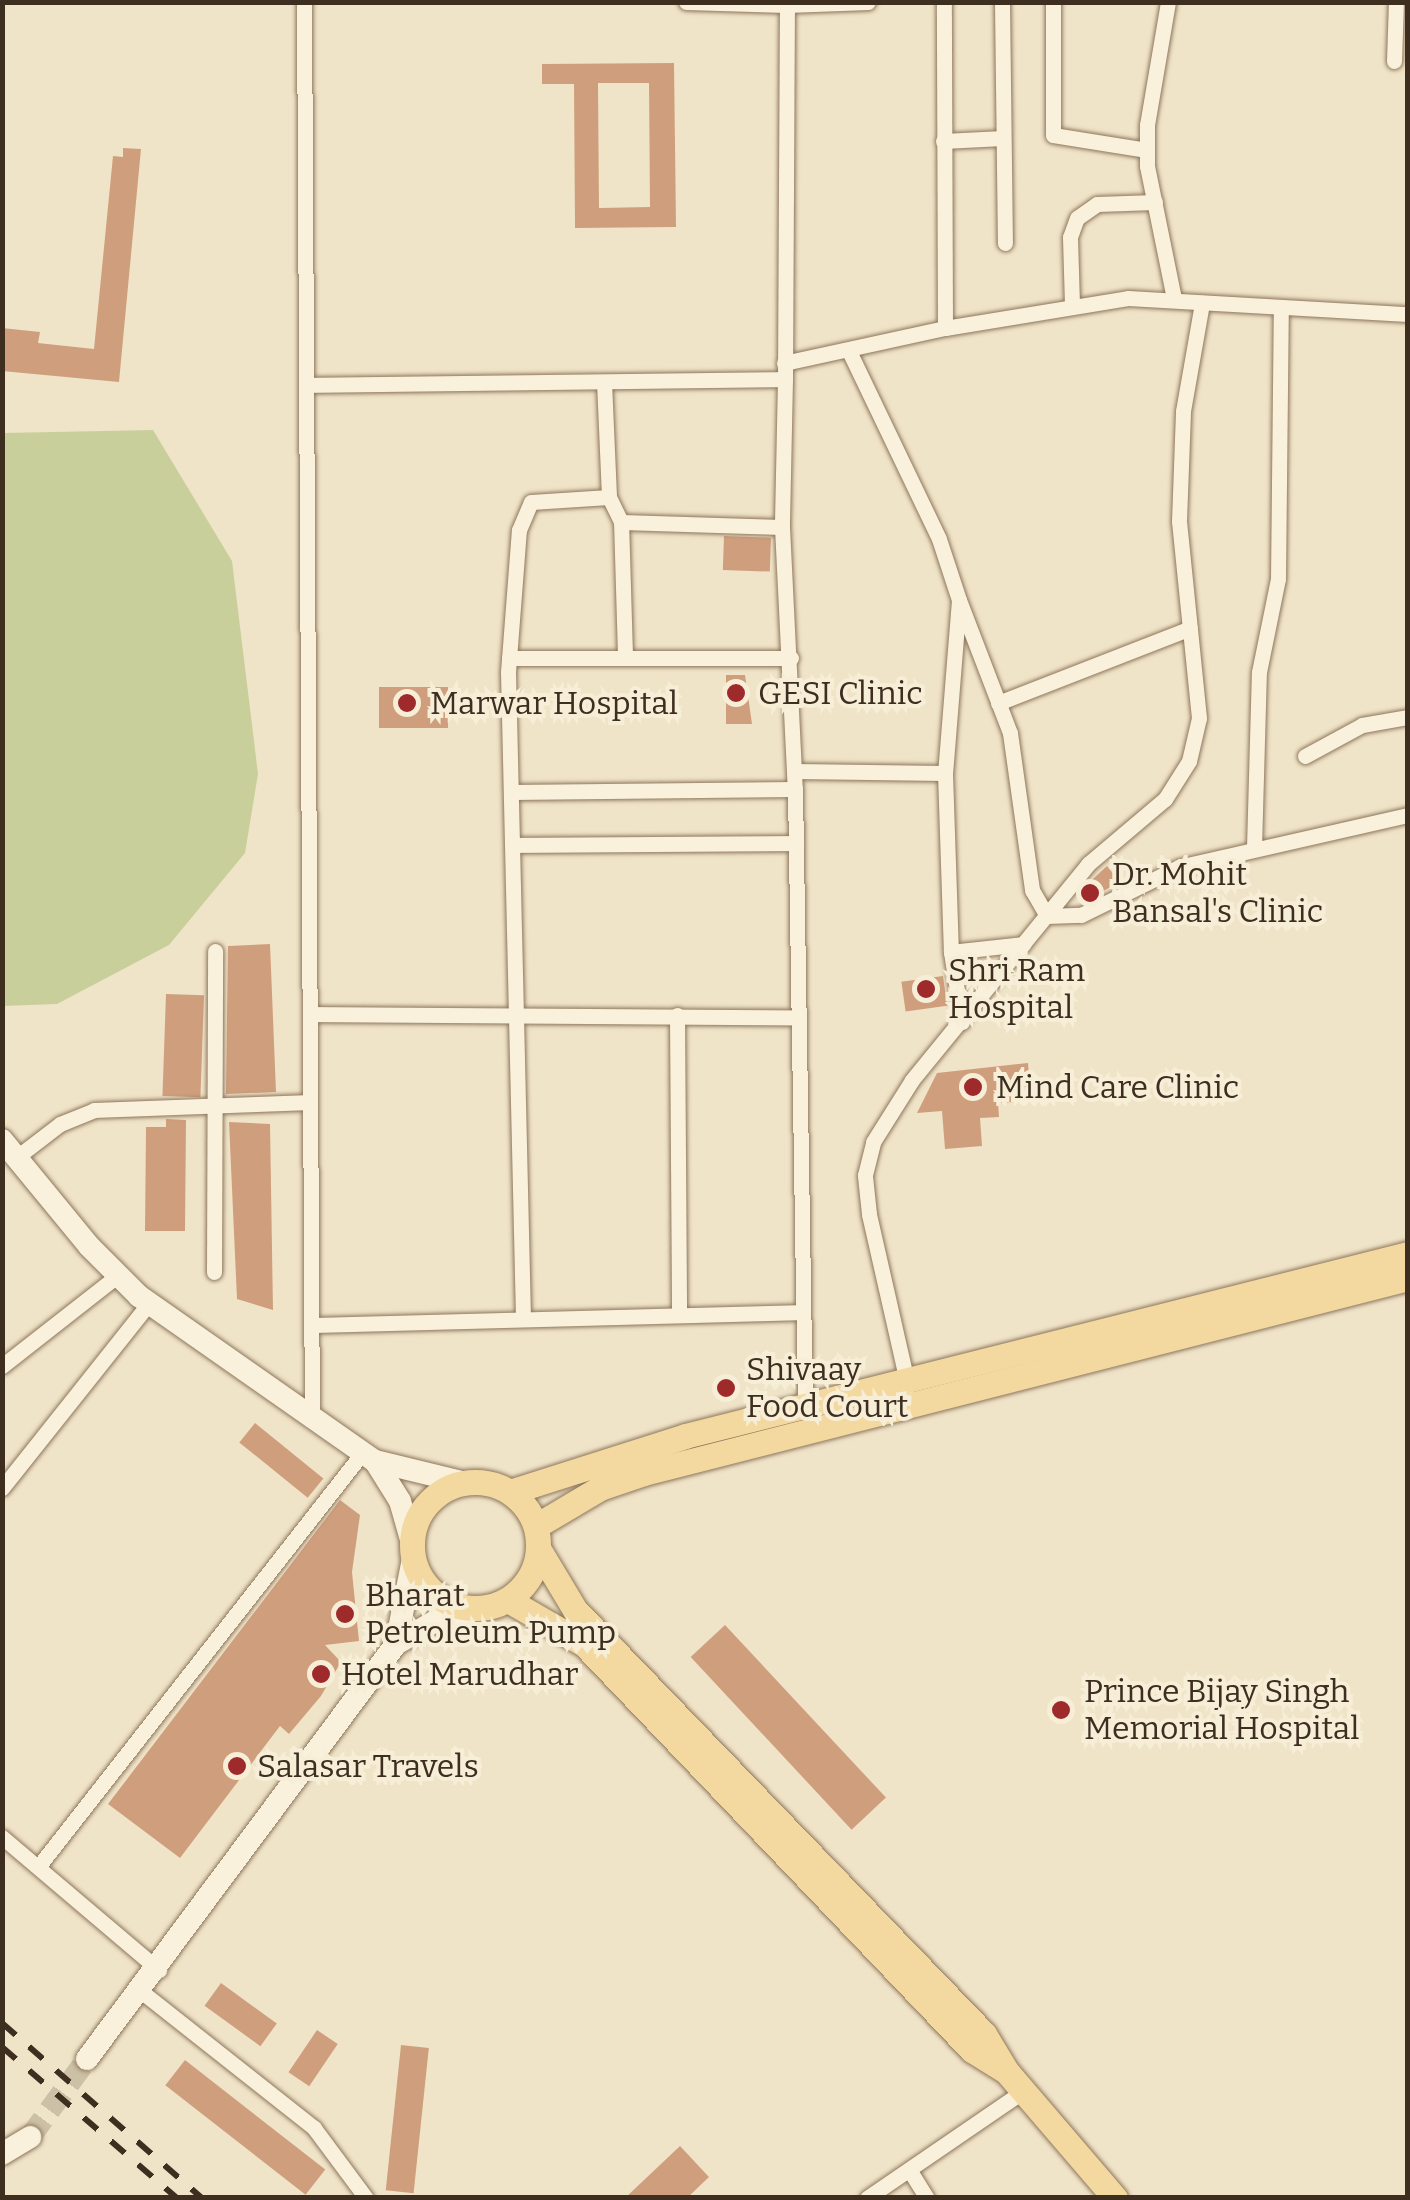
<!DOCTYPE html>
<html>
<head>
<meta charset="utf-8">
<style>
	body { margin:0 }
	#map { position:relative; width:1410px; height:2200px; overflow:hidden; background:#f0e4c8; font-family:Bitter,serif }
	div>[style] { position:absolute }
	.green>* { inset:0; background:#c9cf9b }
	.building>* { inset:0; background:#cf9f7d; transform-origin:0 0 }
	.secondary-tunnel>* { height:22px; margin-top:-11px; transform-origin:0; background:repeating-linear-gradient(90deg,#ccc0a6 0 22px,transparent 0 33px) }
	.roads { filter:drop-shadow(0 0 2px #8d765c) drop-shadow(0 0 2px #8d765c) }
	.street>* { height:15px; margin:-7.5px; padding:0 7.5px; transform-origin:7.5px; border-radius:7.5px; background:#faf1dc }
	.secondary>* { height:22px; margin:-11px; padding:0 11px; transform-origin:11px; border-radius:11px; background:#faf1dc }
	.primary>* { height:25px; margin:-12.5px; padding:0 12.5px; transform-origin:12.5px; border-radius:12.5px; background:#f3d9a0 }
	.primary>.ring { margin:-12.5px; padding:0; box-sizing:content-box; background:none; border:25px solid #f3d9a0; border-radius:50% }
	.rail>* { height:6px; margin-top:-3px; transform-origin:0; background:repeating-linear-gradient(90deg,#3d2e20 0 18px,transparent 0 36px) }
	.dots>* { width:28px; height:28px; translate:-50% -50%; box-sizing:border-box; border:5px solid #f7eed8; border-radius:50% }
	span { translate:-50% -50%; white-space:nowrap; text-align:center; line-height:1.15; -webkit-text-stroke:8px #f7eed8; paint-order:stroke }
	.poi-label { font-size:32px; color:#3d2e20 }
	.left { translate:0 -50%; text-align:left }
	.frame { position:absolute; inset:0; border:5px solid #3d2e20; pointer-events:none }
</style>
</head>
<body>
<div id="map">
	<div class="green">
		<div style="clip-path:polygon(153px 430px,232px 561px,258px 774px,245px 853px,169px 945px,57px 1004px,3px 1006px,3px 433px)"></div>
	</div>
	<div class="building">
		<div style="clip-path:polygon(evenodd,674px 63px,676px 227px,575px 228px,574px 84px,542px 84px,542px 64px,674px 63px,598px 83px,649px 83px,650px 207px,599px 208px,598px 83px)"></div>
		<div style="clip-path:polygon(123px 148px,141px 149px,119px 382px,2px 371px,2px 328px,40px 332px,38px 343px,94px 349px,113px 156px,123px 157px)"></div>
		<div style="left:724px;top:536px;width:47px;height:34px;rotate:2deg"></div>
		<div style="clip-path:polygon(726px 675px,745px 675px,752px 724px,726px 724px)"></div>
		<div style="left:379px;top:687px;width:69px;height:41px"></div>
		<div style="clip-path:polygon(1107px 866px,1120px 882px,1092px 897px,1081px 890px)"></div>
		<div style="clip-path:polygon(270px 944px,276px 1092px,226px 1094px,228px 946px)"></div>
		<div style="left:943px;top:976px;width:30px;height:42px;rotate:82deg"></div>
		<div style="left:166px;top:994px;width:38px;height:102px;rotate:2deg"></div>
		<div style="clip-path:polygon(1028px 1063px,1031px 1101px,998px 1103px,999px 1117px,980px 1118px,982px 1146px,945px 1149px,942px 1111px,917px 1113px,937px 1073px)"></div>
		<div style="clip-path:polygon(166px 1119px,186px 1120px,185px 1231px,145px 1231px,146px 1127px,166px 1127px)"></div>
		<div style="clip-path:polygon(229px 1122px,270px 1124px,273px 1310px,237px 1299px)"></div>
		<div style="left:255px;top:1423px;width:88px;height:25px;rotate:39deg"></div>
		<div style="clip-path:polygon(340px 1500px,360px 1515px,352px 1572px,359px 1641px,325px 1645px,341px 1662px,321px 1696px,289px 1734px,280px 1726px,180px 1858px,108px 1804px)"></div>
		<div style="left:725px;top:1625px;width:236px;height:47px;rotate:47deg"></div>
		<div style="left:221px;top:1983px;width:69px;height:28px;rotate:36deg"></div>
		<div style="left:317px;top:2030px;width:25px;height:51px;rotate:34deg"></div>
		<div style="left:401px;top:2045px;width:28px;height:146px;rotate:6deg"></div>
		<div style="left:185px;top:2060px;width:178px;height:32px;rotate:38deg"></div>
		<div style="clip-path:polygon(680px 2146px,709px 2177px,687px 2198px,625px 2198px)"></div>
	</div>
	<div class="secondary-tunnel">
		<div style="left:30px;top:2137px;width:97px;rotate:-53.8deg"></div>
	</div>
	<div class="roads">
		<div class="street">
			<div style="left:304px;top:2px;width:1411px;rotate:89.68deg"></div>
			<div style="left:1002px;top:2px;width:241px;rotate:89.3deg"></div>
			<div style="left:1053px;top:2px;width:133px;rotate:90deg"></div>
			<div style="left:1053px;top:135px;width:95px;rotate:9.1deg"></div>
			<div style="left:1168px;top:2px;width:125px;rotate:99.7deg"></div>
			<div style="left:1147px;top:125px;width:41px;rotate:90deg"></div>
			<div style="left:1147px;top:166px;width:136px;rotate:78.5deg"></div>
			<div style="left:787px;top:5px;width:81px;rotate:-2.1deg"></div>
			<div style="left:1394px;top:61px;width:59px;rotate:-88.1deg"></div>
			<div style="left:943px;top:141px;width:60px;rotate:-2.9deg"></div>
			<div style="left:1072px;top:305px;width:68px;rotate:-91.7deg"></div>
			<div style="left:1070px;top:237px;width:20px;rotate:-70deg"></div>
			<div style="left:1077px;top:218px;width:24px;rotate:-35deg"></div>
			<div style="left:1097px;top:204px;width:58px;rotate:-2deg"></div>
			<div style="left:945px;top:328px;width:185px;rotate:-9.3deg"></div>
			<div style="left:1128px;top:298px;width:280px;rotate:3.3deg"></div>
			<div style="left:849px;top:351px;width:208px;rotate:64.4deg"></div>
			<div style="left:939px;top:539px;width:64px;rotate:71.8deg"></div>
			<div style="left:959px;top:600px;width:174px;rotate:94.6deg"></div>
			<div style="left:945px;top:773px;width:179px;rotate:88.1deg"></div>
			<div style="left:951px;top:952px;width:71px;rotate:81.1deg"></div>
			<div style="left:784px;top:363px;width:165px;rotate:-12.3deg"></div>
			<div style="left:945px;top:328px;width:326px;rotate:-90.2deg"></div>
			<div style="left:785px;top:379px;width:148px;rotate:91.2deg"></div>
			<div style="left:782px;top:527px;width:262px;rotate:87.2deg"></div>
			<div style="left:795px;top:789px;width:620px;rotate:89.08deg"></div>
			<div style="left:604px;top:382px;width:115px;rotate:87.5deg"></div>
			<div style="left:609px;top:497px;width:28px;rotate:64deg"></div>
			<div style="left:306px;top:385px;width:479px;rotate:-0.7deg"></div>
			<div style="left:785px;top:379px;width:374px;rotate:-89.7deg"></div>
			<div style="left:787px;top:5px;width:101px;rotate:-178.3deg"></div>
			<div style="left:959px;top:600px;width:142px;rotate:69deg"></div>
			<div style="left:1010px;top:733px;width:159px;rotate:82deg"></div>
			<div style="left:1032px;top:890px;width:30px;rotate:60deg"></div>
			<div style="left:1047px;top:916px;width:34px;rotate:-2deg"></div>
			<div style="left:1081px;top:915px;width:109px;rotate:-26.1deg"></div>
			<div style="left:1179px;top:867px;width:235px;rotate:-12.8deg"></div>
			<div style="left:625px;top:655px;width:133px;rotate:-91.7deg"></div>
			<div style="left:621px;top:522px;width:161px;rotate:1.8deg"></div>
			<div style="left:509px;top:658px;width:282px"></div>
			<div style="left:998px;top:703px;width:206px;rotate:-21.3deg"></div>
			<div style="left:1305px;top:756px;width:65px;rotate:-28.5deg"></div>
			<div style="left:1362px;top:725px;width:47px;rotate:-9.9deg"></div>
			<div style="left:794px;top:771px;width:151px;rotate:0.8deg"></div>
			<div style="left:511px;top:792px;width:284px;rotate:-0.6deg"></div>
			<div style="left:512px;top:845px;width:284px;rotate:-0.4deg"></div>
			<div style="left:1254px;top:848px;width:176px;rotate:-88.4deg"></div>
			<div style="left:1259px;top:672px;width:95px;rotate:-78.5deg"></div>
			<div style="left:1278px;top:579px;width:268px;rotate:-89.4deg"></div>
			<div style="left:951px;top:952px;width:73px;rotate:-6.3deg"></div>
			<div style="left:310px;top:1014px;width:485px;rotate:0.4deg"></div>
			<div style="left:677px;top:1015px;width:300px;rotate:89.6deg"></div>
			<div style="left:17px;top:1157px;width:54px;rotate:-37.5deg"></div>
			<div style="left:60px;top:1124px;width:37px;rotate:-22deg"></div>
			<div style="left:94px;top:1110px;width:216px;rotate:-2.1deg"></div>
			<div style="left:214px;top:1272px;width:321px;rotate:-89.8deg"></div>
			<div style="left:523px;top:1318px;width:646px;rotate:-91.33deg"></div>
			<div style="left:508px;top:672px;width:142px;rotate:-85.6deg"></div>
			<div style="left:519px;top:530px;width:30px;rotate:-67deg"></div>
			<div style="left:531px;top:502px;width:78px;rotate:-3.7deg"></div>
			<div style="left:312px;top:1325px;width:487px;rotate:-1.5deg"></div>
			<div style="left:2px;top:1366px;width:147px;rotate:-38.1deg"></div>
			<div style="left:908px;top:1386px;width:176px;rotate:-102.8deg"></div>
			<div style="left:869px;top:1214px;width:39px;rotate:-96deg"></div>
			<div style="left:865px;top:1175px;width:34px;rotate:-76deg"></div>
			<div style="left:873px;top:1142px;width:73px;rotate:-57.8deg"></div>
			<div style="left:912px;top:1080px;width:279px;rotate:-50.8deg"></div>
			<div style="left:1088px;top:864px;width:101px;rotate:-40.2deg"></div>
			<div style="left:1165px;top:799px;width:45px;rotate:-57.7deg"></div>
			<div style="left:1189px;top:761px;width:44px;rotate:-76.9deg"></div>
			<div style="left:1199px;top:718px;width:198px;rotate:-95.8deg"></div>
			<div style="left:1179px;top:521px;width:110px;rotate:-87.9deg"></div>
			<div style="left:1183px;top:411px;width:110px;rotate:-80deg"></div>
			<div style="left:2px;top:1488px;width:238px;rotate:-51.5deg"></div>
			<div style="left:2px;top:1837px;width:206px;rotate:40.3deg"></div>
			<div style="left:38px;top:1867px;width:527px;rotate:-51.93deg"></div>
			<div style="left:142px;top:1992px;width:219px;rotate:38.3deg"></div>
			<div style="left:314px;top:2128px;width:87px;rotate:53.4deg"></div>
			<div style="left:910px;top:2171px;width:32px;rotate:58deg"></div>
			<div style="left:867px;top:2198px;width:189px;rotate:-34.4deg"></div>
		</div>
		<div class="secondary">
			<div style="left:2px;top:1140px;width:137px;rotate:50.6deg"></div>
			<div style="left:89px;top:1246px;width:71px;rotate:45deg"></div>
			<div style="left:139px;top:1296px;width:288px;rotate:35deg"></div>
			<div style="left:375px;top:1461px;width:47px;rotate:58deg"></div>
			<div style="left:400px;top:1501px;width:44px;rotate:74.1deg"></div>
			<div style="left:375px;top:1461px;width:93px;rotate:13.7deg"></div>
			<div style="left:396px;top:1644px;width:53px;rotate:-30.4deg"></div>
			<div style="left:442px;top:1617px;width:44px;rotate:-11.8deg"></div>
			<div style="left:87px;top:2059px;width:517px;rotate:-53.33deg"></div>
			<div style="left:396px;top:1644px;width:87px;rotate:-78.7deg"></div>
			<div style="left:2px;top:2154px;width:33px;rotate:-31deg"></div>
		</div>
		<div class="primary">
			<div class="ring" style="left:412px;top:1482px;width:101px;height:101px"></div>
			<div style="left:510px;top:1492px;width:184px;rotate:-17.7deg"></div>
			<div style="left:685px;top:1436px;width:746px;rotate:-14.13deg"></div>
			<div style="left:536px;top:1526px;width:74px;rotate:-30.7deg"></div>
			<div style="left:600px;top:1488px;width:46px;rotate:-18.8deg"></div>
			<div style="left:644px;top:1473px;width:788px;rotate:-14.32deg"></div>
			<div style="left:539px;top:1550px;width:70px;rotate:59deg"></div>
			<div style="left:575px;top:1610px;width:589px;rotate:46.03deg"></div>
			<div style="left:984px;top:2034px;width:44px;rotate:58.8deg"></div>
			<div style="left:1007px;top:2072px;width:166px;rotate:49.4deg"></div>
			<div style="left:508px;top:1600px;width:88px;rotate:30.1deg"></div>
			<div style="left:584px;top:1644px;width:562px;rotate:46.3deg"></div>
			<div style="left:972px;top:2050px;width:36px;rotate:32deg"></div>
		</div>
	</div>
	<div class="rail">
		<div style="left:2px;top:2023px;width:266px;rotate:41.2deg"></div>
		<div style="left:2px;top:2047px;width:231px;rotate:40.8deg"></div>
	</div>
	<div class="dots">
		<div style="left:736px;top:693px;background:#9e2a2b"></div>
		<div style="left:407px;top:703px;background:#9e2a2b"></div>
		<div style="left:1090px;top:893px;background:#9e2a2b"></div>
		<div style="left:926px;top:989px;background:#9e2a2b"></div>
		<div style="left:973px;top:1087px;background:#9e2a2b"></div>
		<div style="left:726px;top:1388px;background:#9e2a2b"></div>
		<div style="left:345px;top:1614px;background:#9e2a2b"></div>
		<div style="left:321px;top:1674px;background:#9e2a2b"></div>
		<div style="left:1061px;top:1710px;background:#9e2a2b"></div>
		<div style="left:237px;top:1766px;background:#9e2a2b"></div>
	</div>
	<div class="poi-label">
		<span class="left" style="left:758px;top:693px">GESI Clinic</span>
		<span class="left" style="left:430px;top:703px">Marwar Hospital</span>
		<span class="left" style="left:1112px;top:893px">Dr. Mohit<br>Bansal's Clinic</span>
		<span class="left" style="left:948px;top:989px">Shri Ram<br>Hospital</span>
		<span class="left" style="left:996px;top:1087px">Mind Care Clinic</span>
		<span class="left" style="left:746px;top:1388px">Shivaay<br>Food Court</span>
		<span class="left" style="left:365px;top:1614px">Bharat<br>Petroleum Pump</span>
		<span class="left" style="left:341px;top:1674px">Hotel Marudhar</span>
		<span class="left" style="left:1084px;top:1710px">Prince Bijay Singh<br>Memorial Hospital</span>
		<span class="left" style="left:257px;top:1766px">Salasar Travels</span>
	</div>
	<div class="frame"></div>
</div>
</body>
</html>
